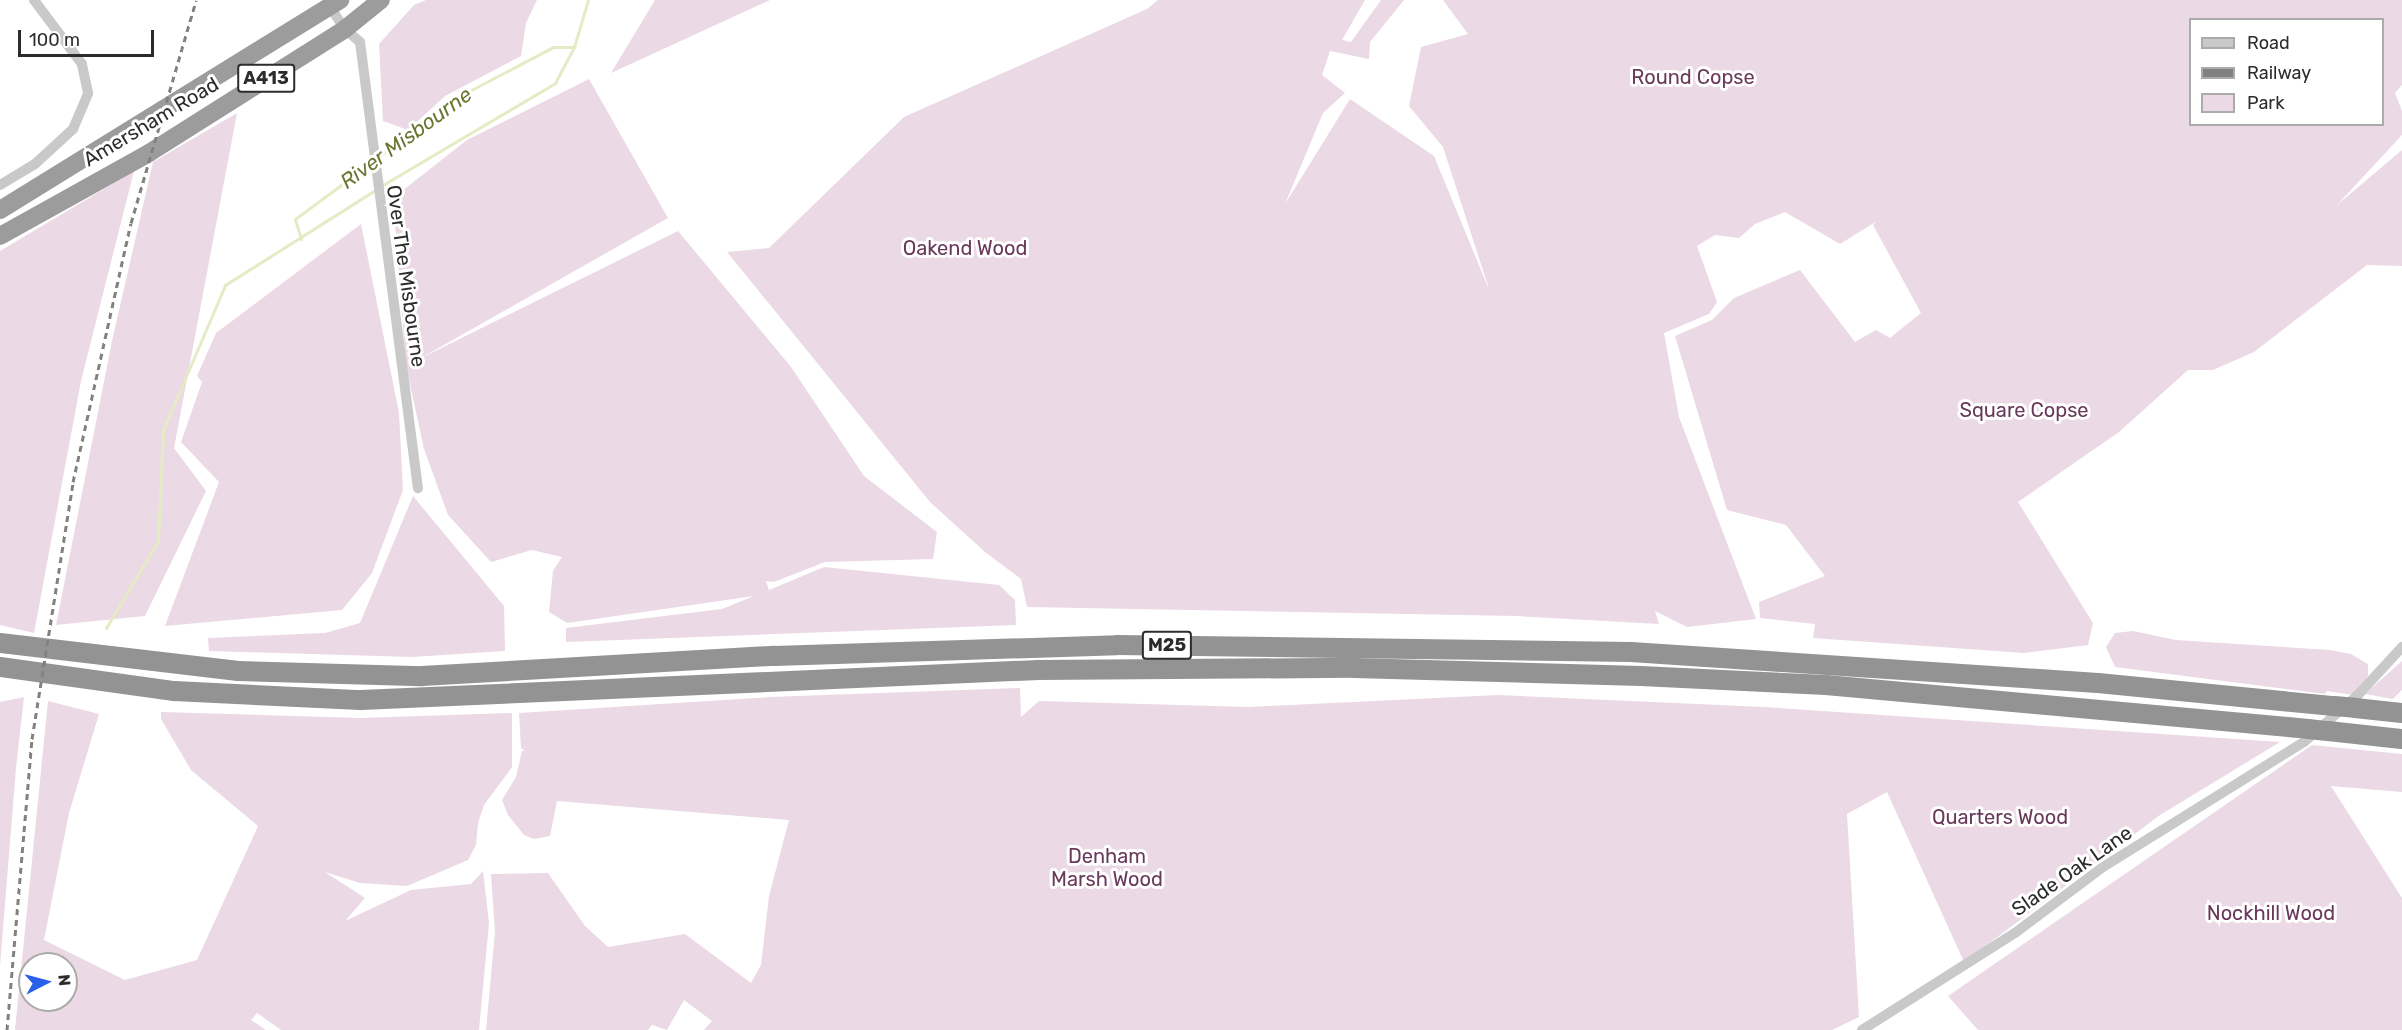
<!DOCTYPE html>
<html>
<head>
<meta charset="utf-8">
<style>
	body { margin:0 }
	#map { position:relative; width:2402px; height:1030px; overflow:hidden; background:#fff; font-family:Rubik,sans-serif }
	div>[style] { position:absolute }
	.green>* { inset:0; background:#ebd9e6 }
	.stream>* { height:3px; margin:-1.5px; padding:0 1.5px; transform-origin:1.5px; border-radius:1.5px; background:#e5ebc4 }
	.minor>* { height:10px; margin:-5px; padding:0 5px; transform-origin:5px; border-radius:5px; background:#c9c9c9 }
	.trunk>* { height:18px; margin:-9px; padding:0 9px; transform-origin:9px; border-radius:9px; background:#9c9c9c }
	.motorway>* { height:20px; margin:-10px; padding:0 10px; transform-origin:10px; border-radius:10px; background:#939393 }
	.rail>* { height:3px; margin-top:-1.5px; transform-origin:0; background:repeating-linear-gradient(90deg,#818181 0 6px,transparent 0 10.5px) }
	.motorway-bridge>* { height:20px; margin:-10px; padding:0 10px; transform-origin:10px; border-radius:10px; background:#939393 }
	span { translate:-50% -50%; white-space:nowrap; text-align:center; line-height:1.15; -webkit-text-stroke:6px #fff; paint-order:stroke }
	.shield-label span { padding:2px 4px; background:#fff; border:2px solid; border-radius:4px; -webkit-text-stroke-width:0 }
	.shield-label { font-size:18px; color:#2c2c2c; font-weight:700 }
	.park-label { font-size:20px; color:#69395a }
	.street-label { font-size:20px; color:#2c2c2c }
	.water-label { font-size:21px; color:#6b7731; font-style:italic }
	.legend { position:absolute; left:2189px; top:18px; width:195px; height:108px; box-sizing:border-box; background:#fff; border:2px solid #ababab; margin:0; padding:8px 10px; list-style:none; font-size:18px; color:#2c2c2c }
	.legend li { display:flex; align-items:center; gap:12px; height:30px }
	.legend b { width:30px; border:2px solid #ababab }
	.north { position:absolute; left:18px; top:952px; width:60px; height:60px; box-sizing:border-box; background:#fff; border:2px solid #ababab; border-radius:50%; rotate:84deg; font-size:16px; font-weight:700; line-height:24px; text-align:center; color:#2c2c2c }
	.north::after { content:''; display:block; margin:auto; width:21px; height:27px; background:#2960e9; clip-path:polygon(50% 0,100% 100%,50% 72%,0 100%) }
	.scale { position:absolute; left:18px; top:30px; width:136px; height:27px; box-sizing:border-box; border:3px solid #2c2c2c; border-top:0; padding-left:8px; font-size:18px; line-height:21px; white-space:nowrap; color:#2c2c2c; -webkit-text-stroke:4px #fff; paint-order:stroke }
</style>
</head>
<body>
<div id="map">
	<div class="green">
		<div style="clip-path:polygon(426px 0,537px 0,526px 23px,521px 56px,445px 96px,408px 130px,383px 121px,379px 44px,414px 5px)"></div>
		<div style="clip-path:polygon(655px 0,770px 0,611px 73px)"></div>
		<div style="clip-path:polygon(evenodd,1158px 0,1365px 0,1342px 40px,1351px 42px,1381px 0,1404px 0,1370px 42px,1369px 59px,1330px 51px,1322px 75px,1345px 93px,1323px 113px,1285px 204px,1350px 99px,1434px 156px,1490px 292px,1443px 147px,1409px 106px,1421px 47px,1468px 34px,1443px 0,2402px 0,2402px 85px,2395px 93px,2402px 111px,2402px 135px,2337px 205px,2402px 150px,2402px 266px,2367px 265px,2254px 352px,2213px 370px,2188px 370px,2119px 432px,2018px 502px,2093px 623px,2088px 645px,2024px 653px,1813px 638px,1815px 624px,1760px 618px,1759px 602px,1825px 576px,1786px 525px,1727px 510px,1675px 336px,1712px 320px,1734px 298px,1800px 270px,1855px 342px,1876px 330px,1890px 338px,1921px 313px,1873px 225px,1877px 221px,1840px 244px,1785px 212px,1755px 224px,1739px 238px,1715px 235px,1697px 246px,1717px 302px,1709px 314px,1664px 333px,1679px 417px,1756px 619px,1687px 627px,1655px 611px,1659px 624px,1517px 616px,1027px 607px,1021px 579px,985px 552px,930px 502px,727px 252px,769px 248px,904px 117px,1147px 9px,1158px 0,2190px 20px,2382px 20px,2382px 124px,2190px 124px,2190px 20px)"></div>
		<div style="clip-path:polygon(589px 79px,668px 218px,421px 358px,678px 231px,791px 367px,864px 476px,937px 532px,933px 559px,825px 562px,774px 582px,766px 581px,769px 590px,824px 567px,999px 585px,1015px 600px,1016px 625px,566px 642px,566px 628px,722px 609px,754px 596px,567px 623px,549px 612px,553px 571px,562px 557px,532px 550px,491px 562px,448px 515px,424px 449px,406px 366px,393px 198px,467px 140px)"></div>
		<div style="clip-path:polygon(237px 113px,174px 448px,206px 491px,145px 616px,56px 625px,112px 341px,153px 162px)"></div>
		<div style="clip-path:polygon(134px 171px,81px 381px,34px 633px,0 625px,0 251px)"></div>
		<div style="clip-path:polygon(361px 224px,399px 413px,403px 490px,372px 573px,342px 610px,165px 626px,219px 482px,181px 442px,202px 382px,197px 376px,216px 333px)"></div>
		<div style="clip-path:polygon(413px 496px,504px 606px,505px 651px,411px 657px,209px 651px,208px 638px,325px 633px,360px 623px)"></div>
		<div style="clip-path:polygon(2133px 631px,2176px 640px,2330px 650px,2351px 654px,2368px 664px,2368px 676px,2353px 695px,2327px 691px,2325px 694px,2115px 667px,2106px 647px,2115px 633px)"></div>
		<div style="clip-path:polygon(2402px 661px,2402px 690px,2393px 699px,2365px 694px)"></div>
		<div style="clip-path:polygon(1020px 688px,1021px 717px,1039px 701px,1248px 707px,1498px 695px,1764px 707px,2280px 742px,2160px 815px,1964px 962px,1887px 792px,1847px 814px,1859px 1017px,1832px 1030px,704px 1030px,712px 1021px,684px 1000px,667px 1030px,652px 1025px,648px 1030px,486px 1030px,495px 932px,491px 874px,548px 873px,585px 926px,608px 947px,685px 934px,751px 983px,761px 965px,769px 896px,789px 820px,557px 801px,550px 836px,534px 839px,524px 835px,508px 815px,502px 800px,516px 777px,522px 751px,525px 751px,521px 748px,519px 713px,770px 697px)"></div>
		<div style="clip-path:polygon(24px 697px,16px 768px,0 966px,0 702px)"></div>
		<div style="clip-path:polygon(evenodd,48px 701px,99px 714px,69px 813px,44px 940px,125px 980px,197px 960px,258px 826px,191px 770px,161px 719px,161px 712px,361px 718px,512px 713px,512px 767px,484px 805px,478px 823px,476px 845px,468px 860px,407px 886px,360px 883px,325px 872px,365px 898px,345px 921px,411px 890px,471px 884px,483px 871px,489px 923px,479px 1030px,281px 1030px,257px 1013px,251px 1020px,266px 1030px,15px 1030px,48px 701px,30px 964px,66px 964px,66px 1000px,30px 1000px,30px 964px)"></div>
		<div style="clip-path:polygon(2312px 745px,2402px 754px,2402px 792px,2331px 786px,2402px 898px,2402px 1030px,1978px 1030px,1948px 996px)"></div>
	</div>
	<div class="stream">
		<div style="left:377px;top:158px;width:99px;rotate:-37.2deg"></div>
		<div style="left:456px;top:98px;width:110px;rotate:-27.7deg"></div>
		<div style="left:553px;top:47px;width:21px"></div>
		<div style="left:381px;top:186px;width:202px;rotate:-30.6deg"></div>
		<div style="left:555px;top:83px;width:41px;rotate:-62.2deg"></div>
		<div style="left:574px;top:47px;width:49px;rotate:-73.4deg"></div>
		<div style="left:301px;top:239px;width:21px;rotate:-107deg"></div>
		<div style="left:295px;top:219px;width:96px;rotate:-36.5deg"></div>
		<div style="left:106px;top:628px;width:101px;rotate:-59.1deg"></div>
		<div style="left:158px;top:541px;width:111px;rotate:-87.4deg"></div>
		<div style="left:163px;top:430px;width:158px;rotate:-66.8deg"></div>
		<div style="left:225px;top:285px;width:178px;rotate:-32.3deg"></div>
	</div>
	<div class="minor">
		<div style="left:330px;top:7px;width:27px;rotate:56deg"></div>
		<div style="left:345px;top:29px;width:20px;rotate:41deg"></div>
		<div style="left:360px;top:42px;width:450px;rotate:82.6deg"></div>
		<div style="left:0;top:185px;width:41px;rotate:-31deg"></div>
		<div style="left:35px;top:164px;width:52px;rotate:-42.6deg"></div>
		<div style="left:73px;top:129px;width:39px;rotate:-67deg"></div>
		<div style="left:88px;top:93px;width:30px;rotate:-102deg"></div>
		<div style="left:82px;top:64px;width:80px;rotate:-126.9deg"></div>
		<div style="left:1862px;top:1030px;width:181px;rotate:-32.4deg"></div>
		<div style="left:2015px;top:933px;width:110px;rotate:-36.9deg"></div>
		<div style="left:2103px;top:867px;width:237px;rotate:-31.9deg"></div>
		<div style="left:2304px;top:742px;width:70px;rotate:-41deg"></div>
		<div style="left:2357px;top:696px;width:67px;rotate:-47.4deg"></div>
	</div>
	<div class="trunk">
		<div style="left:0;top:210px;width:400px;rotate:-31.7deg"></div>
		<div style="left:0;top:236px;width:171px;rotate:-29.1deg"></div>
		<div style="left:149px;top:153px;width:232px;rotate:-32.3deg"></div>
		<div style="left:345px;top:29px;width:46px;rotate:-38.9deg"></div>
	</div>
	<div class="motorway">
		<div style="left:0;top:643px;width:240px;rotate:6.7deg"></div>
		<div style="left:238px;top:671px;width:184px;rotate:1.6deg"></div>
		<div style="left:422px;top:676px;width:353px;rotate:-3.3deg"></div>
		<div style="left:774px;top:656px;width:343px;rotate:-1.8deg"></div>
		<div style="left:1117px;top:645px;width:514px;rotate:0.78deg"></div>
		<div style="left:1631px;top:652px;width:468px;rotate:3.8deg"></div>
		<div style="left:2098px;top:683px;width:237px;rotate:5.6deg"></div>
		<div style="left:0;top:667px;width:176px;rotate:7.9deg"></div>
		<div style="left:174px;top:691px;width:187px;rotate:2.8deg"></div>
		<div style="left:361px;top:700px;width:678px;rotate:-2.54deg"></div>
		<div style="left:1038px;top:670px;width:316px;rotate:-0.4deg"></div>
		<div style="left:1354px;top:668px;width:287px;rotate:1.6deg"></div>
		<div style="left:1641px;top:676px;width:185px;rotate:2.8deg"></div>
		<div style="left:1826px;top:685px;width:484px;rotate:5.2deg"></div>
		<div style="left:2355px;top:708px;width:47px;rotate:6.1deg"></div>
		<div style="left:2328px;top:731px;width:74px;rotate:6.2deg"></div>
	</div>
	<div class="rail">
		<div style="left:7px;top:1030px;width:292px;rotate:-85.1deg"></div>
		<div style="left:32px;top:739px;width:260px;rotate:-80.9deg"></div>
		<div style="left:73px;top:482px;width:265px;rotate:-77.4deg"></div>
		<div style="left:131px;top:223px;width:232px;rotate:-73.7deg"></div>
	</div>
	<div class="motorway-bridge">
		<div style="left:2334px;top:706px;width:21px;rotate:5deg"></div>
		<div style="left:2308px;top:729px;width:20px;rotate:6deg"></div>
	</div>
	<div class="shield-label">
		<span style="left:266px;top:78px">A413</span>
		<span style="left:1167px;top:645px">M25</span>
	</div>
	<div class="park-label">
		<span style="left:1693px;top:77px">Round Copse</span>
		<span style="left:965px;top:248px">Oakend Wood</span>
		<span style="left:2024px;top:410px">Square Copse</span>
		<span style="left:2000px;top:817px">Quarters Wood</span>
		<span style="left:1107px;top:868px">Denham<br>Marsh Wood</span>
		<span style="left:2271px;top:913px">Nockhill Wood</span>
	</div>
	<div class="street-label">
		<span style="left:151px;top:122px;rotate:-31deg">Amersham Road</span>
		<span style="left:406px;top:276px;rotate:82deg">Over The Misbourne</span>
		<span style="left:2072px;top:871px;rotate:-35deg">Slade Oak Lane</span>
	</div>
	<div class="water-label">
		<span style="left:406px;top:138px;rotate:-36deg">River Misbourne</span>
	</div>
	<ul class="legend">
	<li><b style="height:8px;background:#c9c9c9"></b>Road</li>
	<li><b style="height:8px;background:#818181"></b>Railway</li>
	<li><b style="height:16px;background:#ebd9e6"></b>Park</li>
	</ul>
	<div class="north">N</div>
	<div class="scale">100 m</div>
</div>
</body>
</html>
